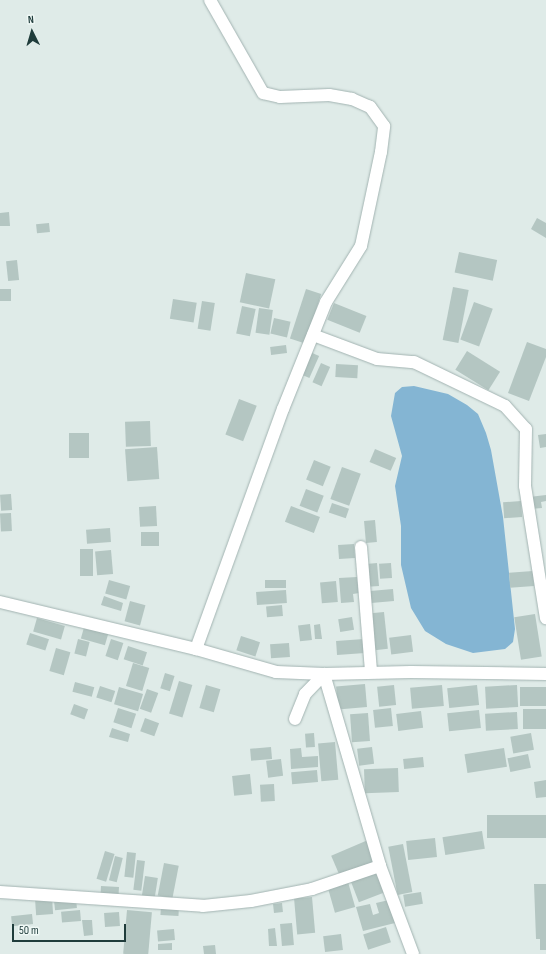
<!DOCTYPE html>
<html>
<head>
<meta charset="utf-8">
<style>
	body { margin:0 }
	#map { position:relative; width:546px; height:954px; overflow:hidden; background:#dfebe8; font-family:"Sofia Sans Condensed",sans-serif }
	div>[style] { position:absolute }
	.water>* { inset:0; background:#84b5d3 }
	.building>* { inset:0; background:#b4c6c2; transform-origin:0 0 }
	.roads { filter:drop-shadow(0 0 1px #a2b3b1) drop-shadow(0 0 1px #a2b3b1) }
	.minor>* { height:12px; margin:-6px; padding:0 6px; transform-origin:6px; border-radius:6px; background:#fff }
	span { translate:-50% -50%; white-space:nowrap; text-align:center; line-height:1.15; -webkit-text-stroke:3.5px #eff8f5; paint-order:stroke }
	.north { position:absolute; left:12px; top:12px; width:40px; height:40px; -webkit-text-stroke:3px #eff8f5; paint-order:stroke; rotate:355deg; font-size:11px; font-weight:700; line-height:16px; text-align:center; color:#1f3c3b }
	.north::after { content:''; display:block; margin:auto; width:14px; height:18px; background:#1f3c3b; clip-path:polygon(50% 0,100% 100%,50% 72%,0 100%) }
	.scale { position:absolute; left:12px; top:924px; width:114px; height:18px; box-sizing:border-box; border:2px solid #1f3c3b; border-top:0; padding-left:5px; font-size:12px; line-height:14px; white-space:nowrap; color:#1f3c3b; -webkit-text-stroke:3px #eff8f5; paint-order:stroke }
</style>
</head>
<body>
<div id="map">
	<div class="water">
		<div style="clip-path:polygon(414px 386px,448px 394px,467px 405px,478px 414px,486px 433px,491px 450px,503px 517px,515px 629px,513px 642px,505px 649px,473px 653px,446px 644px,425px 631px,411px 608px,401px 565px,401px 526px,395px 486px,402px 456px,391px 416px,395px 393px,402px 387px)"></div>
	</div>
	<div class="building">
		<div style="clip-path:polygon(9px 212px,10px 226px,0 226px,0 213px)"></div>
		<div style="clip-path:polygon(537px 218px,546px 223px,546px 238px,531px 229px)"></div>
		<div style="left:49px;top:223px;width:9px;height:13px;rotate:84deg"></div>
		<div style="left:459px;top:252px;width:39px;height:21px;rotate:12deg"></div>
		<div style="left:17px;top:260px;width:20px;height:11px;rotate:84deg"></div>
		<div style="left:246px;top:273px;width:30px;height:30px;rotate:12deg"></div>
		<div style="left:453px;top:287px;width:16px;height:54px;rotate:11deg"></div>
		<div style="left:11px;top:289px;width:12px;height:11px;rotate:90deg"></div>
		<div style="left:306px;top:289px;width:16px;height:52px;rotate:18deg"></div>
		<div style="left:173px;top:299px;width:24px;height:20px;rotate:9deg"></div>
		<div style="left:202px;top:301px;width:13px;height:28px;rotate:9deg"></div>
		<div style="left:474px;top:302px;width:20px;height:40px;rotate:20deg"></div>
		<div style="left:334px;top:303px;width:35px;height:18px;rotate:22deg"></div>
		<div style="left:242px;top:306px;width:14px;height:28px;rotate:12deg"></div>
		<div style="left:259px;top:308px;width:14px;height:25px;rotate:8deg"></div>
		<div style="left:274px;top:318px;width:17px;height:16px;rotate:13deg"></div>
		<div style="clip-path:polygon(527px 342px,546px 349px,546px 357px,529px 401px,508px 393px)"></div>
		<div style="left:286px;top:345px;width:8px;height:16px;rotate:83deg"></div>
		<div style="left:467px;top:351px;width:39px;height:22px;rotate:32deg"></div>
		<div style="left:310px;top:352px;width:10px;height:24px;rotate:24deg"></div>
		<div style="left:321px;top:363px;width:10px;height:21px;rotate:24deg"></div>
		<div style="left:336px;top:364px;width:22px;height:13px;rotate:3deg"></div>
		<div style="left:239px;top:399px;width:19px;height:38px;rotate:21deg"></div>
		<div style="left:150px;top:421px;width:25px;height:25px;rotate:88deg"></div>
		<div style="left:69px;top:433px;width:20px;height:25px"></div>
		<div style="clip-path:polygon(546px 434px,546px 447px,540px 448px,538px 435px)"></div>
		<div style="left:157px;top:447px;width:32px;height:32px;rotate:86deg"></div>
		<div style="left:375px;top:449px;width:23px;height:14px;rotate:23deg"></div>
		<div style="left:314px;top:460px;width:18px;height:21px;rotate:22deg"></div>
		<div style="left:342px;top:467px;width:20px;height:34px;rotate:20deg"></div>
		<div style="left:306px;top:489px;width:19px;height:18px;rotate:21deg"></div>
		<div style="left:11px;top:494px;width:16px;height:11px;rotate:86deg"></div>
		<div style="clip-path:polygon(546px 495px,546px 501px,541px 502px,542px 508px,530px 509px,529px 497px)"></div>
		<div style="left:521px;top:501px;width:16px;height:18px;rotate:86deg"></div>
		<div style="left:332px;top:503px;width:18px;height:10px;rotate:19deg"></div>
		<div style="left:156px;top:506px;width:20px;height:17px;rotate:87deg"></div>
		<div style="left:291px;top:506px;width:31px;height:17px;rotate:21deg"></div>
		<div style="left:11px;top:513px;width:18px;height:11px;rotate:87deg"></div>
		<div style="left:375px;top:520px;width:22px;height:11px;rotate:85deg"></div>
		<div style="left:110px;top:528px;width:14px;height:24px;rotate:86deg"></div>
		<div style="left:159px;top:532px;width:14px;height:18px;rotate:90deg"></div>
		<div style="left:354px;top:544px;width:14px;height:16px;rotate:86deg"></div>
		<div style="left:80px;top:549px;width:13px;height:27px"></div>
		<div style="left:111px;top:550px;width:24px;height:16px;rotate:85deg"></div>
		<div style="left:377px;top:563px;width:23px;height:11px;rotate:85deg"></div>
		<div style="left:391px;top:563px;width:15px;height:12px;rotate:86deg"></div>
		<div style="left:533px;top:571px;width:15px;height:24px;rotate:86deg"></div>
		<div style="clip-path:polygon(357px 577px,359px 593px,353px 594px,354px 602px,341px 603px,339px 578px)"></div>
		<div style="left:109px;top:580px;width:22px;height:14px;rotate:16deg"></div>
		<div style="left:286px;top:580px;width:8px;height:21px;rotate:90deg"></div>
		<div style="left:336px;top:581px;width:21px;height:16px;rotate:85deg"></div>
		<div style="left:393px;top:589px;width:12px;height:23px;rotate:85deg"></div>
		<div style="left:286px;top:590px;width:13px;height:30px;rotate:86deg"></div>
		<div style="clip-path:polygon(104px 596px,123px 603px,121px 611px,101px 605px)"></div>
		<div style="left:130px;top:601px;width:16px;height:21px;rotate:15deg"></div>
		<div style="left:282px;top:605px;width:11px;height:16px;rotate:85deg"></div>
		<div style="left:384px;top:612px;width:37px;height:13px;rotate:84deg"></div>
		<div style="left:535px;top:614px;width:43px;height:21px;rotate:81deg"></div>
		<div style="left:352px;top:617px;width:13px;height:14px;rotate:81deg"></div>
		<div style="left:37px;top:618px;width:29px;height:14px;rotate:16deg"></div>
		<div style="left:85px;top:624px;width:25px;height:15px;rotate:16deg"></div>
		<div style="left:310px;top:624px;width:16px;height:12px;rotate:83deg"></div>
		<div style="clip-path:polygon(320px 624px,322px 639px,315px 639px,314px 625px)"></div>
		<div style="left:30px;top:633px;width:20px;height:12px;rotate:18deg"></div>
		<div style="left:411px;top:635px;width:17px;height:22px;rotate:83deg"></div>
		<div style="left:241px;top:636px;width:20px;height:15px;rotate:18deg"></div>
		<div style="left:78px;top:639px;width:12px;height:15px;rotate:14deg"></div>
		<div style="left:111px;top:639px;width:13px;height:18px;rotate:18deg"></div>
		<div style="left:364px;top:639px;width:14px;height:28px;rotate:86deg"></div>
		<div style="left:289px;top:643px;width:14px;height:19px;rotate:86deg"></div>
		<div style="left:128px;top:646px;width:20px;height:14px;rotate:18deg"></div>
		<div style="left:56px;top:648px;width:15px;height:24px;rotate:16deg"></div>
		<div style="left:133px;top:663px;width:17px;height:24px;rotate:17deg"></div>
		<div style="left:165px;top:673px;width:10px;height:16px;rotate:17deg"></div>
		<div style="left:179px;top:681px;width:14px;height:34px;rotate:17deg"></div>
		<div style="left:75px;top:682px;width:20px;height:10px;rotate:15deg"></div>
		<div style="left:365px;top:684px;width:23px;height:29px;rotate:85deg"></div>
		<div style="left:206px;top:685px;width:15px;height:24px;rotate:16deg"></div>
		<div style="left:394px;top:685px;width:20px;height:17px;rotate:84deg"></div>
		<div style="left:442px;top:685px;width:21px;height:32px;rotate:85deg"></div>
		<div style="left:477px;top:685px;width:20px;height:30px;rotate:84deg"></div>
		<div style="left:517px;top:685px;width:22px;height:32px;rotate:87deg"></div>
		<div style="left:100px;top:686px;width:16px;height:12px;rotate:18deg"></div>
		<div style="left:119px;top:687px;width:25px;height:18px;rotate:16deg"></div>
		<div style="left:546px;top:687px;width:19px;height:26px;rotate:90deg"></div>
		<div style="left:147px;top:689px;width:12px;height:21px;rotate:20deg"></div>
		<div style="left:74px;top:704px;width:15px;height:11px;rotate:20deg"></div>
		<div style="left:118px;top:708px;width:19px;height:15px;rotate:18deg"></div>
		<div style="left:391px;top:708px;width:18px;height:18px;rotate:84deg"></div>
		<div style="left:546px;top:709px;width:20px;height:23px;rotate:90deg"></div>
		<div style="left:479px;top:710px;width:18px;height:32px;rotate:84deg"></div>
		<div style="left:421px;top:711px;width:17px;height:25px;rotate:83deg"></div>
		<div style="left:517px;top:712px;width:17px;height:32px;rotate:87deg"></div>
		<div style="left:368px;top:713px;width:28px;height:18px;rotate:86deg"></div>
		<div style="left:145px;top:718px;width:15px;height:14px;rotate:20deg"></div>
		<div style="clip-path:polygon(112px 728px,130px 734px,128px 742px,109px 737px)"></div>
		<div style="left:314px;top:733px;width:14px;height:9px;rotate:86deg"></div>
		<div style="left:531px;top:733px;width:17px;height:21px;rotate:80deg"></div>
		<div style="left:335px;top:742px;width:38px;height:17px;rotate:85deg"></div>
		<div style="left:271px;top:747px;width:12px;height:21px;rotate:85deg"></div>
		<div style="left:372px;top:747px;width:17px;height:15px;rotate:83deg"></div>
		<div style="clip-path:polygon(301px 748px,302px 757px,318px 756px,318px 767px,291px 769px,290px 749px)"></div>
		<div style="left:504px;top:748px;width:19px;height:40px;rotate:81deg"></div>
		<div style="left:528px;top:754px;width:14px;height:21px;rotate:78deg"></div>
		<div style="left:423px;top:757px;width:10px;height:20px;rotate:84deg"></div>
		<div style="left:281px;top:759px;width:17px;height:15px;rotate:83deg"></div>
		<div style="left:398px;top:768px;width:24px;height:34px;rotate:88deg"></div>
		<div style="left:317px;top:770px;width:12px;height:26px;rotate:85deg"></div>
		<div style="left:250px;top:774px;width:20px;height:18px;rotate:84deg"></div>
		<div style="clip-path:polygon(546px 780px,546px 797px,536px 798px,534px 782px)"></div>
		<div style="left:274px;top:784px;width:17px;height:14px;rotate:87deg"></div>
		<div style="left:546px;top:815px;width:23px;height:59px;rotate:90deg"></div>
		<div style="left:482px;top:831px;width:18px;height:40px;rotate:81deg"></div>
		<div style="left:435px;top:838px;width:19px;height:29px;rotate:84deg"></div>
		<div style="left:368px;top:840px;width:23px;height:40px;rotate:67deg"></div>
		<div style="left:403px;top:844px;width:49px;height:15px;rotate:79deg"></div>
		<div style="left:105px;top:851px;width:10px;height:29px;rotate:17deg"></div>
		<div style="left:127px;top:852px;width:9px;height:25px;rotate:6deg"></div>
		<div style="left:115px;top:856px;width:8px;height:25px;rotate:14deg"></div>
		<div style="left:137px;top:860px;width:8px;height:30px;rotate:7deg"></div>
		<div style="left:164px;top:863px;width:15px;height:33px;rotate:11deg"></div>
		<div style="left:379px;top:871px;width:22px;height:30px;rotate:69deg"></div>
		<div style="left:145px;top:876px;width:13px;height:20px;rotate:9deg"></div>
		<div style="left:348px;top:882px;width:26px;height:21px;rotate:74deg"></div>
		<div style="clip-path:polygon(534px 884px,546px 884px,546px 950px,540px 950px,540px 939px,536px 939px)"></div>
		<div style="left:101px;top:886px;width:18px;height:9px;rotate:3deg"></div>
		<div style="left:421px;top:892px;width:12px;height:18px;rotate:81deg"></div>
		<div style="left:312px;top:897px;width:36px;height:18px;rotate:85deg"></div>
		<div style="left:52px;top:898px;width:16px;height:17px;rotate:86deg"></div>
		<div style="left:76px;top:899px;width:9px;height:22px;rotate:84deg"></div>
		<div style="clip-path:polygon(389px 900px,395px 923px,363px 931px,356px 907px,370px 904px,373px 915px,379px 913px,376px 903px)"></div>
		<div style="left:282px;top:903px;width:9px;height:9px;rotate:84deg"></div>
		<div style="left:161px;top:905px;width:18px;height:10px;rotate:3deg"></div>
		<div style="left:80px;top:910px;width:11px;height:19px;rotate:85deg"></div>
		<div style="left:127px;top:910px;width:25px;height:44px;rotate:5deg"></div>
		<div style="left:119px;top:912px;width:14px;height:15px;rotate:86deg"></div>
		<div style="left:32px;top:914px;width:10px;height:21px;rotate:84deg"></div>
		<div style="clip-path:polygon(82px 920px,92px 920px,93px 935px,84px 936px)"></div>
		<div style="left:292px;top:923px;width:22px;height:12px;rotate:85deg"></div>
		<div style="left:386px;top:927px;width:16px;height:24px;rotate:72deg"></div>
		<div style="clip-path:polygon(275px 928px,277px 946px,269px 946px,268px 929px)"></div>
		<div style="left:174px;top:929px;width:11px;height:17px;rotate:85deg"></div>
		<div style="left:341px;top:934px;width:16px;height:18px;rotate:83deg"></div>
		<div style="clip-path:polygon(172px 943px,172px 950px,158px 950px,158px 944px)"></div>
		<div style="clip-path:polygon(215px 945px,216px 954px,204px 954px,203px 946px)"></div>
	</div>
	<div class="roads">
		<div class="minor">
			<div style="left:313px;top:335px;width:68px;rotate:20.6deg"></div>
			<div style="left:377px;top:359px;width:37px;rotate:5deg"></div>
			<div style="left:414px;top:362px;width:101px;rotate:25.8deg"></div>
			<div style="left:505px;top:406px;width:31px;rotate:48deg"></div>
			<div style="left:526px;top:429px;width:57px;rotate:91deg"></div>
			<div style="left:525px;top:486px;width:134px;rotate:81deg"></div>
			<div style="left:361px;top:547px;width:125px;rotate:85.4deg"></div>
			<div style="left:0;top:602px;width:202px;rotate:13.5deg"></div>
			<div style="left:196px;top:649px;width:83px;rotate:16deg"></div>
			<div style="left:276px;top:672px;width:48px;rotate:2.4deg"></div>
			<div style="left:324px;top:674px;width:87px;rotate:-1.3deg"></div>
			<div style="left:411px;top:672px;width:135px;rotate:0.8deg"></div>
			<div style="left:196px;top:649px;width:255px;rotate:-70.1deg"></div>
			<div style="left:283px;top:409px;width:115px;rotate:-68.1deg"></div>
			<div style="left:326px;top:302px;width:66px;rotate:-58deg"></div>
			<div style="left:361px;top:246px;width:96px;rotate:-78deg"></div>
			<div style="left:381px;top:152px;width:26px;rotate:-83deg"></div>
			<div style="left:384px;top:126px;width:24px;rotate:-126deg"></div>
			<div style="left:370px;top:107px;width:20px;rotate:-156deg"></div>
			<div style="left:352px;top:99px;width:23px;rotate:-170deg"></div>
			<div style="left:329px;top:95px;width:49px;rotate:177.7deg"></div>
			<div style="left:280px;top:97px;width:17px;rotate:-167deg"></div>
			<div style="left:263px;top:93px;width:107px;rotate:-119.7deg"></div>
			<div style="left:295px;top:719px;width:27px;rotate:-68deg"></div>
			<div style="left:305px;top:694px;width:28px;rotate:-46deg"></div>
			<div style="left:324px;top:674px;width:200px;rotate:73.7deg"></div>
			<div style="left:380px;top:866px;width:94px;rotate:69.4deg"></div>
			<div style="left:0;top:892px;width:203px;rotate:3.9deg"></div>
			<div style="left:203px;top:906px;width:48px;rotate:-5.9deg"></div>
			<div style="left:251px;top:901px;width:62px;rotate:-11.1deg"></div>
			<div style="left:312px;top:889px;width:72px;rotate:-18.7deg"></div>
		</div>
	</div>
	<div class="north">N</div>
	<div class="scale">50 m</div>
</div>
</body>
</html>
